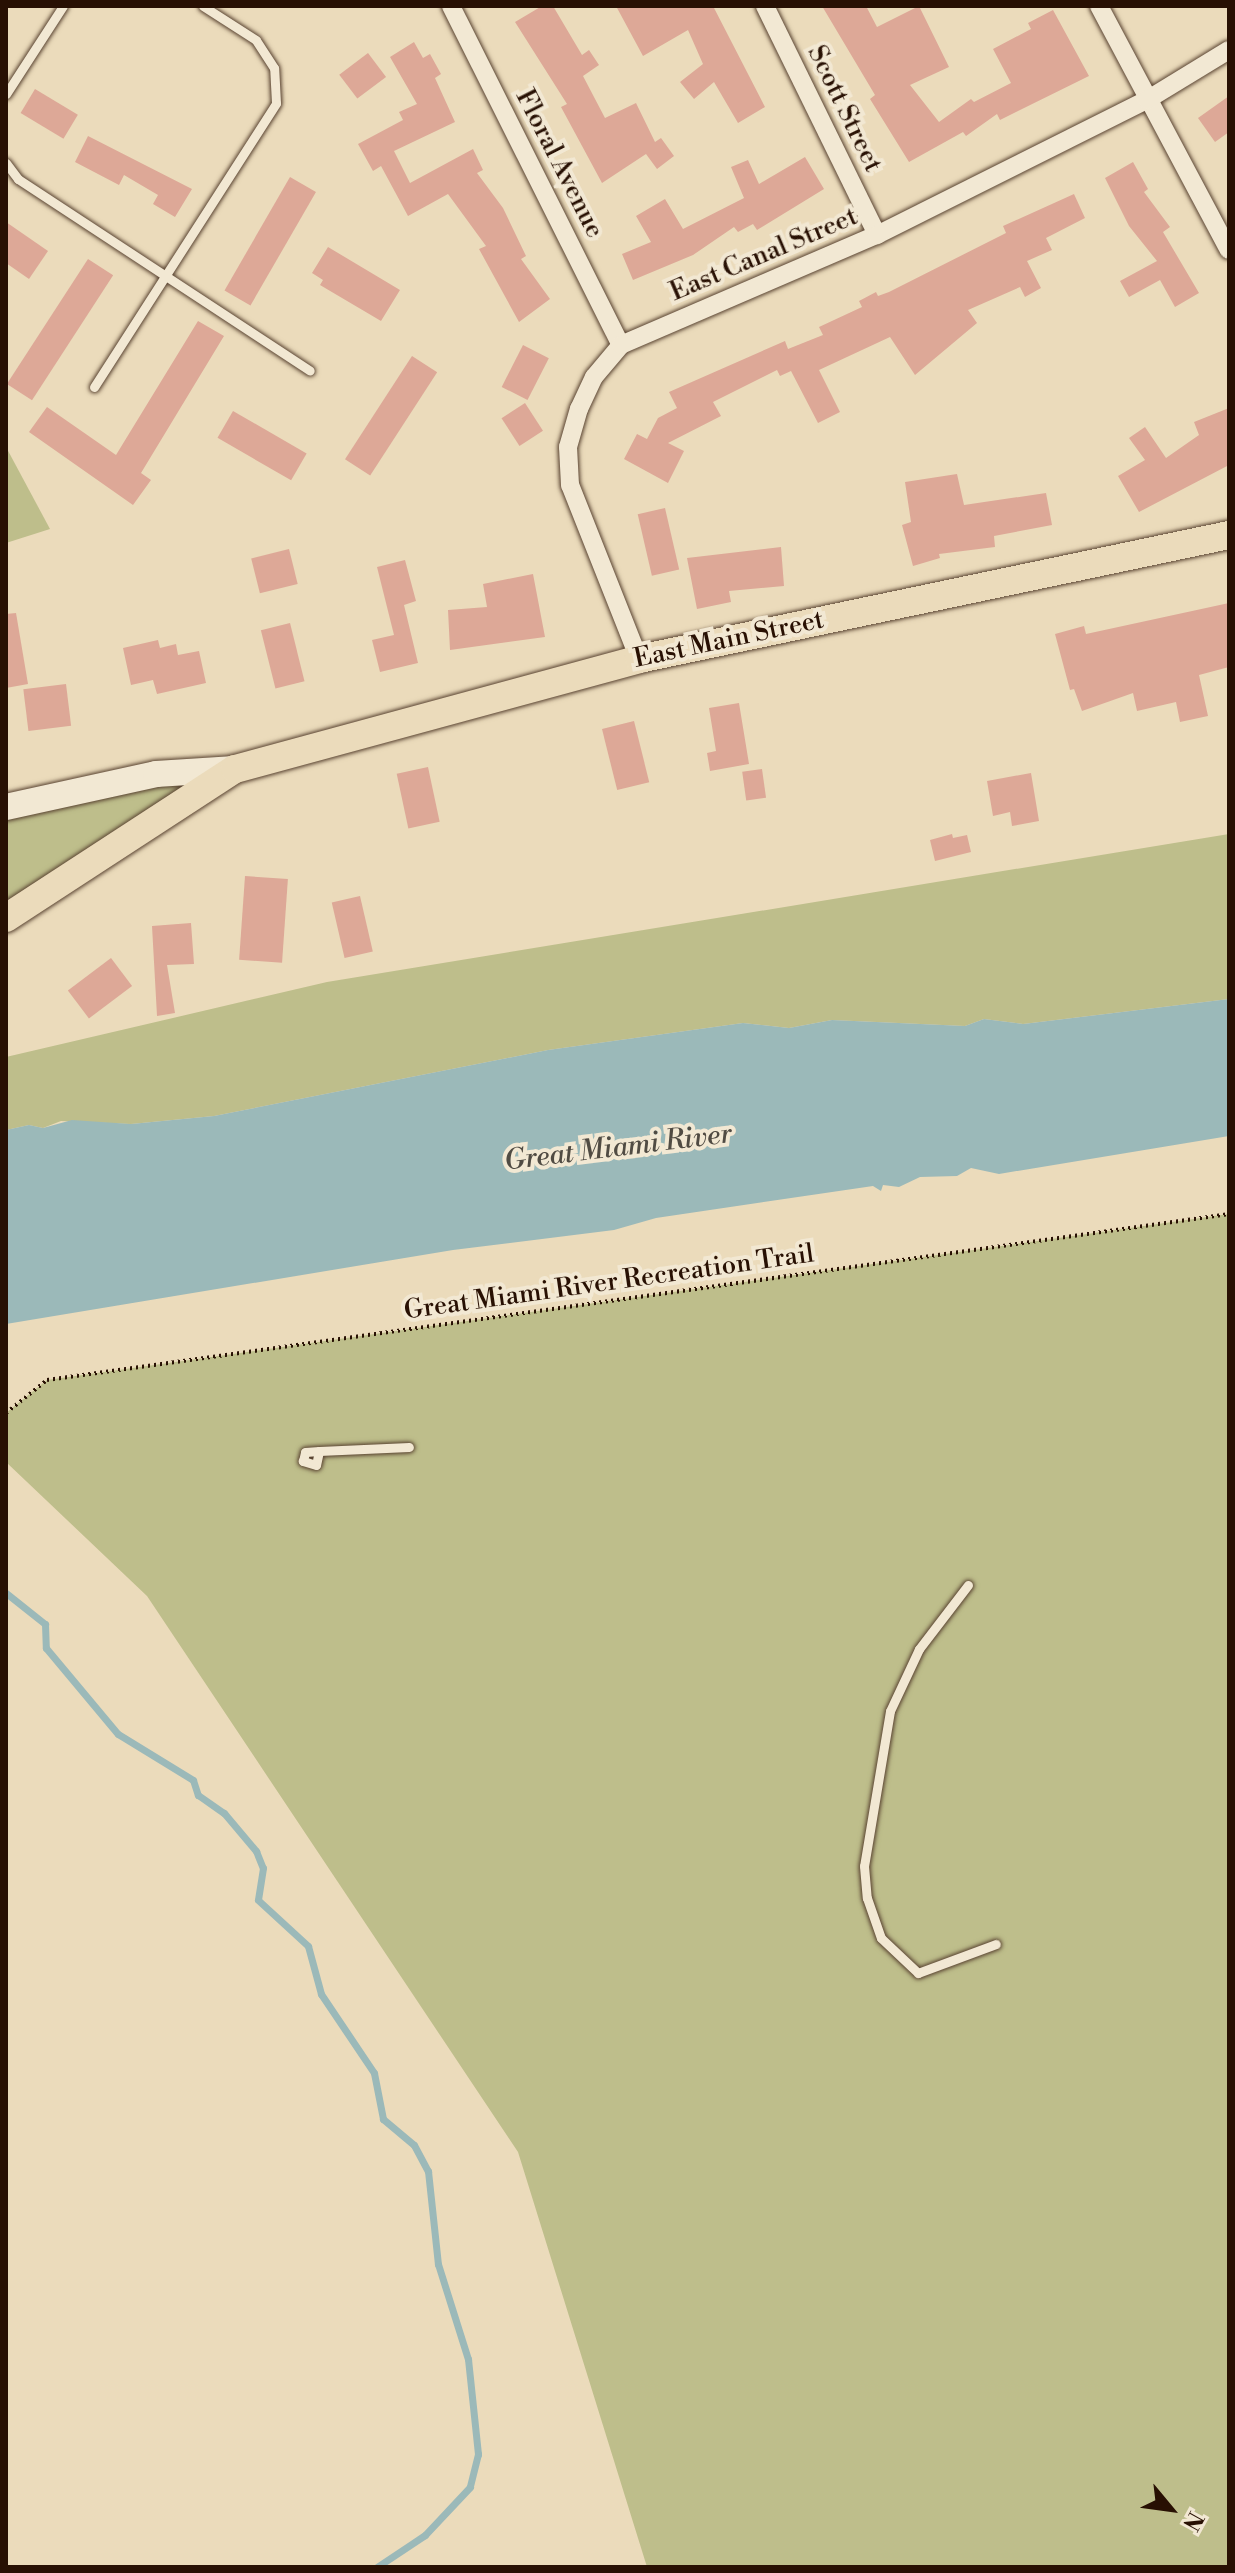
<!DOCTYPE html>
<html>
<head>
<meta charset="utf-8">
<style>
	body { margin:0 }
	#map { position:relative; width:1235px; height:2573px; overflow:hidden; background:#ebdbbb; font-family:"Libre Bodoni",serif }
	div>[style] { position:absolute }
	.green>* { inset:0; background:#bebe8b }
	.water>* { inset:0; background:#9bb9b9 }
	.stream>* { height:7px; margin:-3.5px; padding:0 3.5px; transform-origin:3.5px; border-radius:3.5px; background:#9bb9b9 }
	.building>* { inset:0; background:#dda897; transform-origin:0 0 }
	.path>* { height:4px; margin-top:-2px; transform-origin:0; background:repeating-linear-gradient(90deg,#281003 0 2px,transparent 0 6px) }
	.roads { filter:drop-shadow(0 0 2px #594331) drop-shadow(0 0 2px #594331) }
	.lane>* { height:9px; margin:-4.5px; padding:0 4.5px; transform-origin:4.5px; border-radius:4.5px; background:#f2e8d3 }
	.street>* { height:18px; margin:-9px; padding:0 9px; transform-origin:9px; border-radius:9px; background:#f2e8d3 }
	.secondary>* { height:26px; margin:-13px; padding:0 13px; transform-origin:13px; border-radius:13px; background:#f2e8d3 }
	.primary>* { height:28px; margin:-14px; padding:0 14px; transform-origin:14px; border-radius:14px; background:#ebdbbb }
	span { translate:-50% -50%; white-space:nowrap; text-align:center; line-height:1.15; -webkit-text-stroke:8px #f2e8d3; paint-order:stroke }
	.street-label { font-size:26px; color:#281003 }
	.water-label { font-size:28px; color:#504b43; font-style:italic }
	.frame { position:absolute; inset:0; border:8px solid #281003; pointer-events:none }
	.north { position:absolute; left:1131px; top:2469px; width:80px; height:80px; -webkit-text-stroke:6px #f2e8d3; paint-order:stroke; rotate:119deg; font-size:22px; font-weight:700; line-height:32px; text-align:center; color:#281003 }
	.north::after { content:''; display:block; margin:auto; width:28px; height:36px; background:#281003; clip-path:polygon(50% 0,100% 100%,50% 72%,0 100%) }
</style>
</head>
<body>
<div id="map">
	<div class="green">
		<div style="clip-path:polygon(6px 447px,50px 529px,6px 543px)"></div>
		<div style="clip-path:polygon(235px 769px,6px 918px,6px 807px)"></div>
		<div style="clip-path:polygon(1229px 834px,1229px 999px,1023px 1024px,984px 1019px,965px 1026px,832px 1020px,789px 1028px,743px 1023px,548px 1050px,214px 1116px,131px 1124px,61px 1121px,43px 1128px,29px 1125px,6px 1130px,6px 1057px,327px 982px)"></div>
		<div style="clip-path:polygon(1229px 1214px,1229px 2567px,647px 2567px,518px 2152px,147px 1596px,6px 1462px,6px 1413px,47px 1380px)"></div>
	</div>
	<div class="water">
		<div style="clip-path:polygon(1229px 999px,1229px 1136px,999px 1174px,971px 1168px,957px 1176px,920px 1177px,899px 1187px,883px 1185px,881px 1191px,873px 1186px,656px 1218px,614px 1230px,453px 1250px,6px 1324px,6px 1130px,29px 1125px,43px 1128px,72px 1120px,131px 1124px,214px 1116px,548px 1050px,743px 1023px,789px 1028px,832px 1020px,965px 1026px,984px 1019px,1023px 1024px)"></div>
	</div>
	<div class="stream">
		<div style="left:6px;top:1593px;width:50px;rotate:38.5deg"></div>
		<div style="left:45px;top:1624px;width:24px;rotate:88deg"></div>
		<div style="left:46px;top:1648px;width:112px;rotate:50.1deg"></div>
		<div style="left:118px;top:1734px;width:88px;rotate:31.5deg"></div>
		<div style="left:193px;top:1780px;width:16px;rotate:72deg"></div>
		<div style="left:198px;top:1795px;width:32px;rotate:35deg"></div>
		<div style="left:224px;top:1813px;width:50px;rotate:49.9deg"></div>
		<div style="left:256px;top:1851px;width:18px;rotate:68deg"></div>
		<div style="left:263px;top:1868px;width:32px;rotate:99deg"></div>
		<div style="left:258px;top:1900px;width:68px;rotate:42.6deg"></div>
		<div style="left:308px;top:1946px;width:50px;rotate:74.8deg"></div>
		<div style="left:321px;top:1994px;width:95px;rotate:56.1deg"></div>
		<div style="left:374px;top:2073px;width:47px;rotate:78.9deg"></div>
		<div style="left:383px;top:2119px;width:40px;rotate:40deg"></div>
		<div style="left:414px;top:2145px;width:30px;rotate:62deg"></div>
		<div style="left:428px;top:2171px;width:94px;rotate:83.9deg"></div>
		<div style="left:438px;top:2264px;width:100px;rotate:72.5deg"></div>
		<div style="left:468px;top:2359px;width:96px;rotate:84deg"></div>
		<div style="left:478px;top:2454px;width:34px;rotate:104deg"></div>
		<div style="left:470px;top:2487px;width:66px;rotate:133.2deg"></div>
		<div style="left:425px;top:2535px;width:58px;rotate:146.3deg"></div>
	</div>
	<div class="building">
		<div style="clip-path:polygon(542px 6px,553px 6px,582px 55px,589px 50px,599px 65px,583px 76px,605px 118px,636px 103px,655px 142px,661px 138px,674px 156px,657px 169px,646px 154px,602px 183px,561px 107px,567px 104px,515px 22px)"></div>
		<div style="clip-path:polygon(616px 6px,713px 6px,765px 107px,738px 123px,714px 82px,694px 99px,680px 82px,703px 64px,688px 30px,643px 56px)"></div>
		<div style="clip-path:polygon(822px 6px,866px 6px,877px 27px,919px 6px,949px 67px,910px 85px,939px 122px,971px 99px,974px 102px,1011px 83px,993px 49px,1031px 29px,1028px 23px,1053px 10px,1089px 76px,1000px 120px,997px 114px,966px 136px,963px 132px,909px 162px,870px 99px,875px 95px)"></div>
		<div style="clip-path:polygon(414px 42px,423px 58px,430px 54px,441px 74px,435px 78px,455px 122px,394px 151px,410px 183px,473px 149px,483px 170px,477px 173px,503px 208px,526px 256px,521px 259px,550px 299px,519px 322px,479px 249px,486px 246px,448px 194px,408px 216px,381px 166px,373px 171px,358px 144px,403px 120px,399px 112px,417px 104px,390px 57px)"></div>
		<div style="left:368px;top:53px;width:30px;height:36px;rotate:53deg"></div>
		<div style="left:35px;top:89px;width:50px;height:28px;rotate:31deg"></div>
		<div style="clip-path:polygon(1229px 96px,1229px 132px,1215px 142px,1198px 118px)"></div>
		<div style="clip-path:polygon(88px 136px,192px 189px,175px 217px,153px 204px,158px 195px,124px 175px,119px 185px,75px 162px)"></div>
		<div style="clip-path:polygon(805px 157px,824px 189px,757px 230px,753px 224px,738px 232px,734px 227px,693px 255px,633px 280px,622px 254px,651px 242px,636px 216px,665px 199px,683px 229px,744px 198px,731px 167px,748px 160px,759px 184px)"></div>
		<div style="clip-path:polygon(1133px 162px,1148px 189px,1144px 192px,1170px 227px,1163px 232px,1199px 293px,1175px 307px,1160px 280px,1129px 297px,1120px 281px,1157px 261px,1129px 226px,1105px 178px)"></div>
		<div style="left:290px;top:177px;width:30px;height:131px;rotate:30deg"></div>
		<div style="clip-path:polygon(1074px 194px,1085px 218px,1046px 238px,1052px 250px,1027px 261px,1041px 288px,1025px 297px,1020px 287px,968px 310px,977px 323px,915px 375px,890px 337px,819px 370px,840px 412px,818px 423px,791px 371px,780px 376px,777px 370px,713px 402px,721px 416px,668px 443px,684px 451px,668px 483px,624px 459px,637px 434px,647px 439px,658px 418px,677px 408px,669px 392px,785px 341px,788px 349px,823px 335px,819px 327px,862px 307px,859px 301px,876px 292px,878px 296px,889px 292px,1006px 233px,1003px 226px)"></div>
		<div style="clip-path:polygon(6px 222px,48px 251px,29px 279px,6px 263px)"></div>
		<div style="clip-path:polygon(328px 247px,400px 290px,381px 321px,320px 285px,323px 280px,312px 273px)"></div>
		<div style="left:88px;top:259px;width:30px;height:149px;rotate:33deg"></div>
		<div style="clip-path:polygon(198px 321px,224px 336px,141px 473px,151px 480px,133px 505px,29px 432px,47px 407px,116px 455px)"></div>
		<div style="left:523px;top:345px;width:29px;height:47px;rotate:27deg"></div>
		<div style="left:412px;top:356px;width:30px;height:123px;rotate:33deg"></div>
		<div style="left:525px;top:403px;width:33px;height:28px;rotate:57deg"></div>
		<div style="clip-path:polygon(1229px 408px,1229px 465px,1139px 512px,1118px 476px,1145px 460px,1129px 438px,1145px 427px,1166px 458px,1199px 435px,1194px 422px)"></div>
		<div style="left:233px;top:411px;width:85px;height:31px;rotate:30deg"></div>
		<div style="clip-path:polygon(957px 474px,964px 505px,1046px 493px,1052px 525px,994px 536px,995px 547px,939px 554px,940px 558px,913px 566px,902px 525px,911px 522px,905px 482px)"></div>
		<div style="left:665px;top:508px;width:63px;height:28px;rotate:77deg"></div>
		<div style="clip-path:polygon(781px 547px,784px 586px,729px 591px,731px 602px,697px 609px,687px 558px)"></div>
		<div style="left:289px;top:549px;width:36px;height:39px;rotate:76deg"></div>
		<div style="clip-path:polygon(405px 560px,416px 601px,404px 605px,418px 663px,380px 672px,372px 640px,394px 635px,377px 567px)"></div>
		<div style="clip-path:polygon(533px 574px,545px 637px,450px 650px,448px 610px,487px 607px,483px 584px)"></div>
		<div style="clip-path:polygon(1229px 603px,1229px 667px,1199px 675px,1208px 716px,1180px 722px,1176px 702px,1137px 711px,1133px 693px,1082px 711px,1074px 689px,1070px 690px,1055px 634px,1084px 626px,1086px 634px)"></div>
		<div style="clip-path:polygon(16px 613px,28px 684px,6px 688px,6px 614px)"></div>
		<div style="left:290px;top:623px;width:60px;height:30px;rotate:76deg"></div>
		<div style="clip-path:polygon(158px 640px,160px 648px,176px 644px,178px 655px,199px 651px,206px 683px,157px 694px,153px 680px,131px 685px,123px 648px)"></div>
		<div style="left:66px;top:684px;width:42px;height:43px;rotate:83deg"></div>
		<div style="clip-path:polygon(739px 703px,749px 764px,710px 771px,707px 753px,716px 751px,709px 708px)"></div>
		<div style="left:634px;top:721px;width:63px;height:33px;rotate:76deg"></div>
		<div style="left:428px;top:767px;width:56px;height:32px;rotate:78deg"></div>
		<div style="left:762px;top:769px;width:29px;height:20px;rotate:82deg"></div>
		<div style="clip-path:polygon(1031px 773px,1039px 821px,1012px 826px,1010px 812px,993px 816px,987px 781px)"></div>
		<div style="clip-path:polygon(952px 834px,953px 838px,967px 835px,971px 852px,935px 861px,930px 840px)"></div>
		<div style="left:245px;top:876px;width:43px;height:84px;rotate:4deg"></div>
		<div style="left:360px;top:896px;width:57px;height:29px;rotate:77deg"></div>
		<div style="clip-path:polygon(191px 923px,194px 964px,167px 965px,175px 1013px,157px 1016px,152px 926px)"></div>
		<div style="left:111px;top:958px;width:35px;height:54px;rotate:53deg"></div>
	</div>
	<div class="path">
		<div style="left:6px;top:1413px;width:53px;rotate:-38.8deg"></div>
		<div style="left:47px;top:1380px;width:1194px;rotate:-7.99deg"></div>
	</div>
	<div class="roads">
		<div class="lane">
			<div style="left:6px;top:94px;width:105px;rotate:-57.1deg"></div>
			<div style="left:6px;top:163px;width:20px;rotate:53deg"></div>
			<div style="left:18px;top:179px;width:349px;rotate:33.3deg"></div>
			<div style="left:94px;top:387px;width:337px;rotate:-57.3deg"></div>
			<div style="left:276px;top:103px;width:35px;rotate:-93deg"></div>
			<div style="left:274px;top:68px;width:33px;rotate:-123deg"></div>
			<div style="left:256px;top:40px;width:63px;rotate:-147.3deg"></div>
			<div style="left:319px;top:1451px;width:14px;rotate:102deg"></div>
			<div style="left:316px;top:1465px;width:14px;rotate:-163deg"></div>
			<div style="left:303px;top:1461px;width:9px;rotate:-77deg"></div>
			<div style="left:305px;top:1452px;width:14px;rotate:-4deg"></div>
			<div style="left:319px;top:1451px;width:90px;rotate:-2.5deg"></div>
			<div style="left:968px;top:1585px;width:81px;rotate:127.4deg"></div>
			<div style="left:919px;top:1649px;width:68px;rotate:115.1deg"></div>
			<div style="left:890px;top:1711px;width:157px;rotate:99.5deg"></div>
			<div style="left:864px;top:1866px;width:32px;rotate:85deg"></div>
			<div style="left:867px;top:1898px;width:42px;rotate:70.7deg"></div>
			<div style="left:881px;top:1938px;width:51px;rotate:43.4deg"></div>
			<div style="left:918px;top:1973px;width:83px;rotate:-20.4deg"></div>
		</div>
		<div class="street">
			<div style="left:451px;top:6px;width:379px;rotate:63.4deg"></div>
			<div style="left:765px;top:6px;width:255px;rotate:63.9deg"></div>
			<div style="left:1099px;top:6px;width:276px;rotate:62deg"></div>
			<div style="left:639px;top:659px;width:187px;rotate:-111.6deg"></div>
			<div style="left:570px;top:485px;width:38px;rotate:-93deg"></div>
			<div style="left:568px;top:447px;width:40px;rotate:-74deg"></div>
			<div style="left:579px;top:409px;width:35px;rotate:-65deg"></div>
			<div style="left:594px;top:377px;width:42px;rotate:-49.8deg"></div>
			<div style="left:621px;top:345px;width:279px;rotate:-23.3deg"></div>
			<div style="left:877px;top:235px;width:302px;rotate:-26.6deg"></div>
			<div style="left:1147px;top:100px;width:96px;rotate:-31.4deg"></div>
		</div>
		<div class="secondary">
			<div style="left:6px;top:807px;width:154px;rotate:-12.4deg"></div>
			<div style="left:156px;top:774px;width:79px;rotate:-3.6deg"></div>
		</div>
		<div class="primary">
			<div style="left:6px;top:918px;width:273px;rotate:-33.1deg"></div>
			<div style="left:235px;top:769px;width:419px;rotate:-15.2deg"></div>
			<div style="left:639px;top:659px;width:603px;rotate:-11.87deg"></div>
		</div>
	</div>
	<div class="street-label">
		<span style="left:844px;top:109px;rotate:64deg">Scott Street</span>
		<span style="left:559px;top:164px;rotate:63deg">Floral Avenue</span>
		<span style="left:764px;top:255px;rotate:-23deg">East Canal Street</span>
		<span style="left:729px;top:640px;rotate:-12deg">East Main Street</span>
		<span style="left:609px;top:1283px;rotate:-8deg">Great Miami River Recreation Trail</span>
	</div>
	<div class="water-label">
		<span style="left:618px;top:1148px;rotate:-7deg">Great Miami River</span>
	</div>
	<div class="frame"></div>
	<div class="north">N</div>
</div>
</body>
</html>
